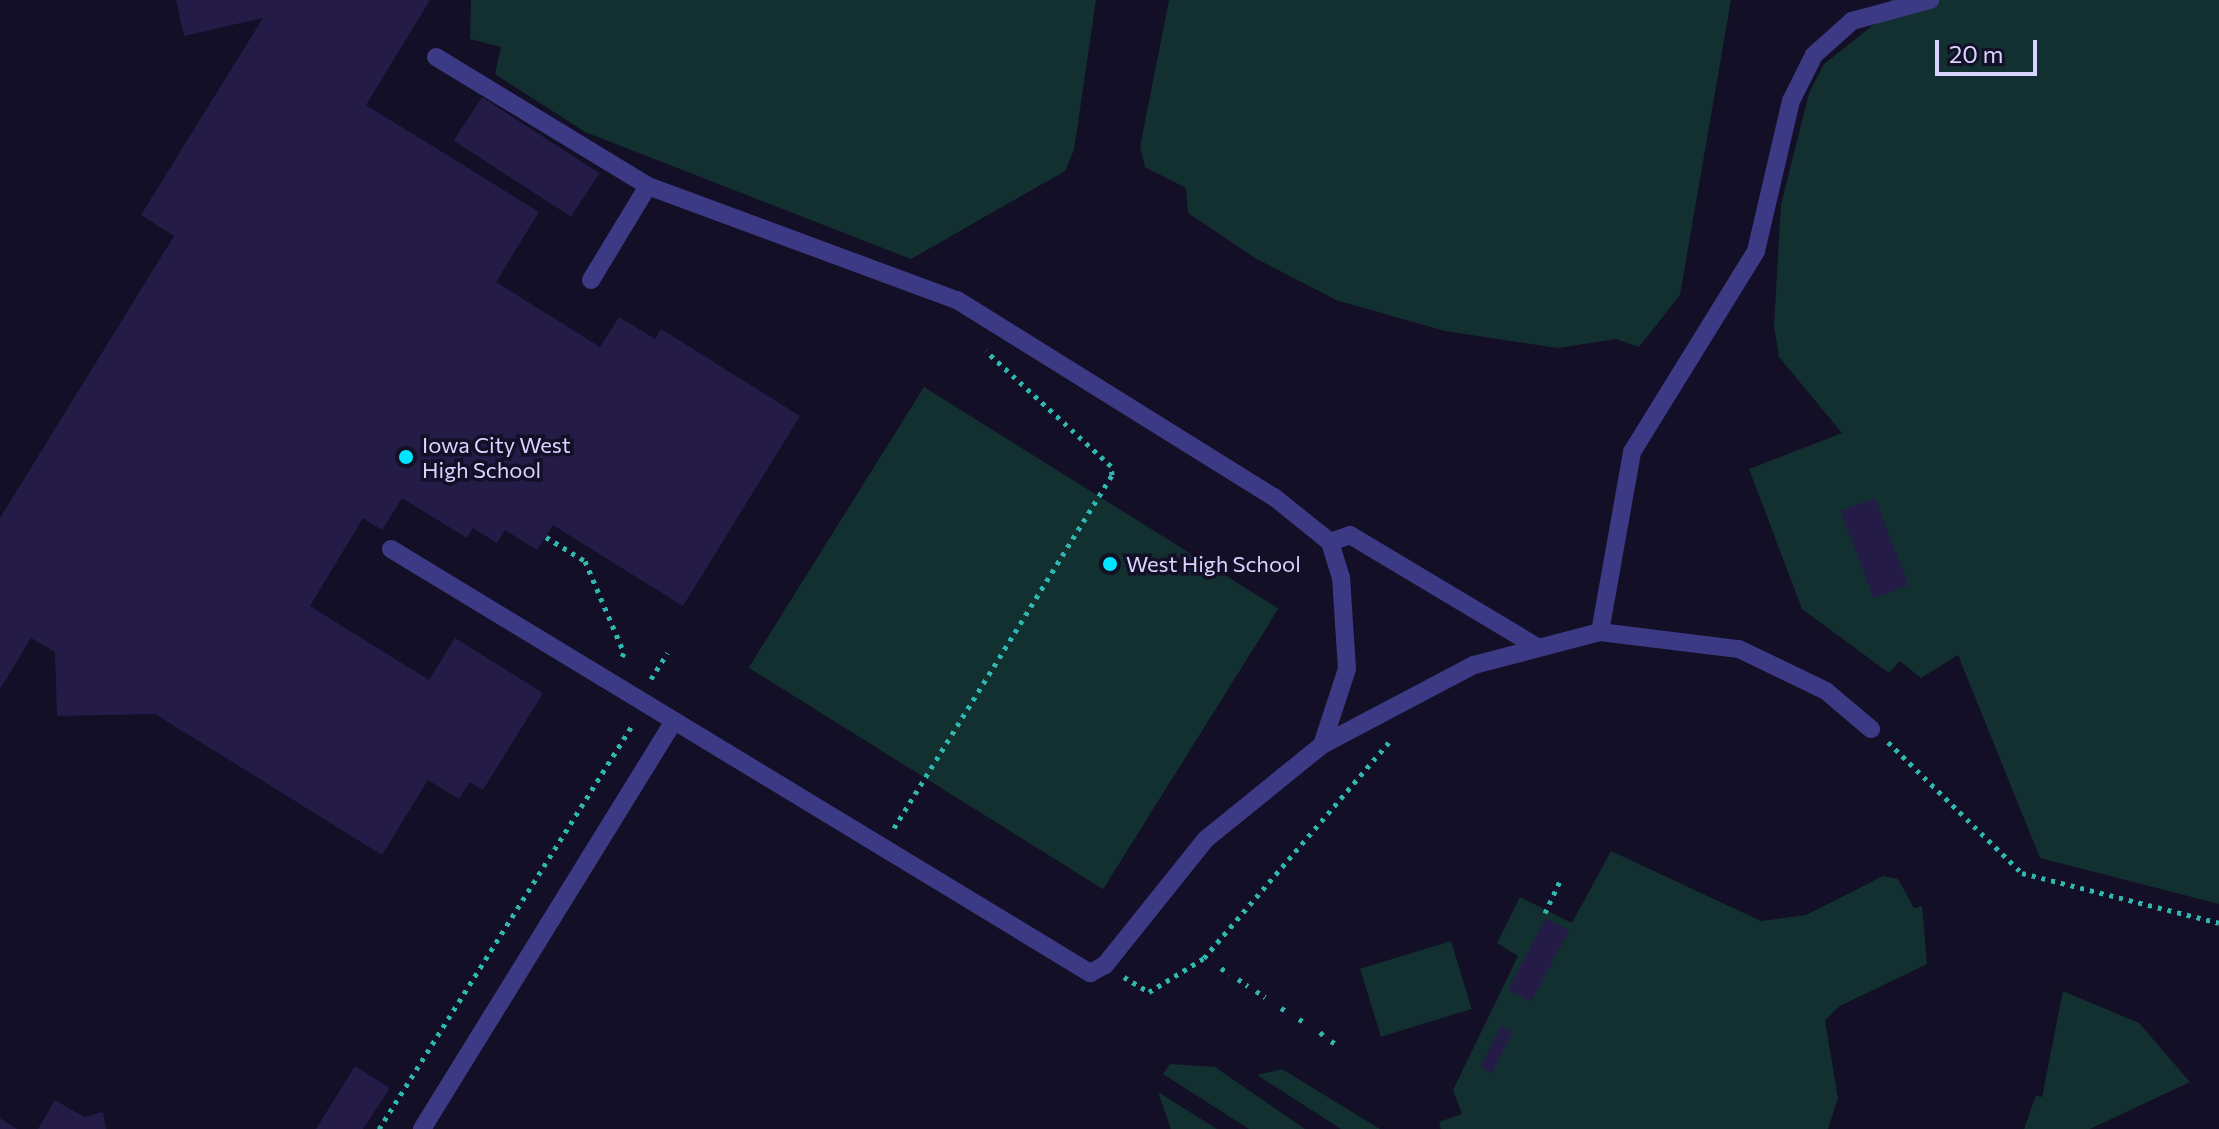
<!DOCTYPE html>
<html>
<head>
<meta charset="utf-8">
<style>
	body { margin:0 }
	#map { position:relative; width:2219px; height:1129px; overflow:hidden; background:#130f26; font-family:Commissioner,sans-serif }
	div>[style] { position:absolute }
	.green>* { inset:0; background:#12302f; transform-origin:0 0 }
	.building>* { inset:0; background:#241b47; transform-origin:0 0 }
	.path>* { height:5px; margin-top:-2.5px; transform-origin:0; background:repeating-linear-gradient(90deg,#2fb8b0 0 4px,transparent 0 10px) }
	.lane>* { height:18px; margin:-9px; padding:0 9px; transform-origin:9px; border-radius:9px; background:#3d3a85 }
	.dots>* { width:22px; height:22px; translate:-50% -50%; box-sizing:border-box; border:4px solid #130f26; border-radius:50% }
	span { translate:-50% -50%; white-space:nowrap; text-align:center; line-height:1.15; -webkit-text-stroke:7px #130f26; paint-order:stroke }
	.poi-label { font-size:22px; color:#d9d4ff }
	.left { translate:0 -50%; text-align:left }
	.scale { position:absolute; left:1935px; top:40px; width:102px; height:36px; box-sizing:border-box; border:4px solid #d9d4ff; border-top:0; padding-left:10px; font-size:24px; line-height:28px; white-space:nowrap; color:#d9d4ff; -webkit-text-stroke:6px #130f26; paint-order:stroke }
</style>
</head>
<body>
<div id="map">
	<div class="green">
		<div style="clip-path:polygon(471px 0,1096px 0,1074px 150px,1065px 171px,911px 259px,585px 132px,495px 74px,501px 47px,470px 39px)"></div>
		<div style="clip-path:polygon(1169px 0,1731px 0,1680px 295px,1639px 347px,1616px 339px,1558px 348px,1445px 331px,1336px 300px,1255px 258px,1188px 213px,1186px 188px,1145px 167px,1140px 147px)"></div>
		<div style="clip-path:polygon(1891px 0,2219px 0,2219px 904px,2040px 858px,1958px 655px,1921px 678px,1900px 661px,1889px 673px,1802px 609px,1749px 469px,1842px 433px,1779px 357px,1774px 326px,1781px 205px,1809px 93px,1824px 64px,1877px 22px)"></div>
		<div style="left:924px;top:387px;width:418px;height:331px;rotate:32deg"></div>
		<div style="clip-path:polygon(1611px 851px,1761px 921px,1806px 915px,1883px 876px,1898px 879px,1914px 908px,1922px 906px,1927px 964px,1840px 1006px,1825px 1020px,1838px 1098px,1828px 1129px,1441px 1129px,1439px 1122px,1462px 1114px,1453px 1090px,1518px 956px,1497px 943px,1520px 897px,1572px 923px)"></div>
		<div style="left:1451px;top:941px;width:71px;height:95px;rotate:73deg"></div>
		<div style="clip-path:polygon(2063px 991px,2139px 1023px,2190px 1082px,2090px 1129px,2024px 1129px,2036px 1095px,2042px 1097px)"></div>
		<div style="clip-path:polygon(1170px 1064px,1215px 1067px,1305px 1129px,1249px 1129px,1163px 1074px)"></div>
		<div style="clip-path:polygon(1282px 1069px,1380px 1129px,1341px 1129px,1257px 1075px)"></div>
		<div style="clip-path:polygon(1158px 1092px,1217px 1129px,1171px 1129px)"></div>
	</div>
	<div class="building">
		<div style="clip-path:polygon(176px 0,430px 0,366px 105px,539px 212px,496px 282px,600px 347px,619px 317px,655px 339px,661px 329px,800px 416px,683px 606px,553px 525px,537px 550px,505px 530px,497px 543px,473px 528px,467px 538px,402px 498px,382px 530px,363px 518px,310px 606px,429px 680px,455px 638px,543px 693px,483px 790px,470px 782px,459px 799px,428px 780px,382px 855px,155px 714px,57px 716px,55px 652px,31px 638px,0 689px,0 518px,174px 236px,141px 215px,263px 18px,184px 36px)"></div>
		<div style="left:482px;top:97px;width:140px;height:52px;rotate:33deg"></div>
		<div style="left:1875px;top:498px;width:93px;height:37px;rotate:69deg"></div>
		<div style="left:1546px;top:918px;width:26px;height:81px;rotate:28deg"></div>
		<div style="left:1501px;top:1026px;width:13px;height:46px;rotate:27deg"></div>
		<div style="clip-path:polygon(355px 1066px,390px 1088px,363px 1129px,316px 1129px)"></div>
		<div style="clip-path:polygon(55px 1100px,84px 1117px,103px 1112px,106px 1129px,38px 1129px)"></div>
		<div style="clip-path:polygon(0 1118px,17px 1129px,0 1129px)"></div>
	</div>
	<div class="path">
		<div style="left:546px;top:537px;width:46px;rotate:31.6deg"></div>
		<div style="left:585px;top:561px;width:100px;rotate:67deg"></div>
		<div style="left:624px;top:653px;width:8px;rotate:120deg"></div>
		<div style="left:651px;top:679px;width:31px;rotate:-58deg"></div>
		<div style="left:1888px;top:742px;width:187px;rotate:44.4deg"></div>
		<div style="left:2022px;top:873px;width:203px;rotate:14.2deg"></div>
		<div style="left:894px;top:828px;width:415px;rotate:-58.3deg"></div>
		<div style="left:1112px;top:475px;width:9px;rotate:-96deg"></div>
		<div style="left:1111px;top:466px;width:170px;rotate:-137.4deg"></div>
		<div style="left:1545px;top:913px;width:35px;rotate:-65deg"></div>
		<div style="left:1221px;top:968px;width:10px;rotate:37deg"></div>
		<div style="left:1124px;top:977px;width:29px;rotate:31deg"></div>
		<div style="left:1149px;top:992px;width:65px;rotate:-31.7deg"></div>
		<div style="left:1204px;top:958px;width:284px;rotate:-49.4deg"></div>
		<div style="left:1238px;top:979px;width:12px;rotate:35deg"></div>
		<div style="left:1256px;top:991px;width:11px;rotate:34deg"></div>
		<div style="left:1281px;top:1008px;width:10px;rotate:29deg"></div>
		<div style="left:1299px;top:1019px;width:9px;rotate:32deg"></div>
		<div style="left:1320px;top:1032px;width:8px;rotate:45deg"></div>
		<div style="left:1331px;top:1041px;width:6px;rotate:31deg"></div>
		<div style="left:379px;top:1129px;width:478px;rotate:-57.9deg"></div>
	</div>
	<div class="lane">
		<div style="left:436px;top:57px;width:248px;rotate:31.3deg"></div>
		<div style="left:648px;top:186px;width:329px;rotate:20.3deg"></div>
		<div style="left:957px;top:300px;width:373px;rotate:31.9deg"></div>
		<div style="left:1274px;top:497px;width:72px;rotate:38.8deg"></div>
		<div style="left:1330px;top:542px;width:37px;rotate:73deg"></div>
		<div style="left:1341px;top:577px;width:92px;rotate:86.3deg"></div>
		<div style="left:1347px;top:669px;width:80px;rotate:108.2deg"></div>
		<div style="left:591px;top:280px;width:110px;rotate:-58.8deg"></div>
		<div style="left:1330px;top:542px;width:21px;rotate:-19deg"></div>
		<div style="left:1350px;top:535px;width:218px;rotate:30.9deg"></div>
		<div style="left:391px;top:549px;width:818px;rotate:31.24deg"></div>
		<div style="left:1090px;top:973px;width:17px;rotate:-28deg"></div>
		<div style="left:1105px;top:965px;width:161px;rotate:-51.3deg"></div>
		<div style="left:1206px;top:839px;width:149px;rotate:-39deg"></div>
		<div style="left:1322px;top:745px;width:172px;rotate:-27.8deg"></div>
		<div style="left:1474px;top:665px;width:130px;rotate:-14.7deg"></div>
		<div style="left:1600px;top:632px;width:183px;rotate:-79.9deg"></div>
		<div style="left:1632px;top:452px;width:236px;rotate:-58.3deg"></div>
		<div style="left:1756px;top:251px;width:154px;rotate:-76.9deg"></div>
		<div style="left:1791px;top:101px;width:51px;rotate:-63.4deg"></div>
		<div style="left:1814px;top:55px;width:51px;rotate:-41.8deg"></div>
		<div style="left:1852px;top:21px;width:81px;rotate:-15.1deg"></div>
		<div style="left:1600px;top:632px;width:140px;rotate:7deg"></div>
		<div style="left:1739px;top:649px;width:97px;rotate:25.8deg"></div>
		<div style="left:1826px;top:691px;width:59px;rotate:40.2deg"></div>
		<div style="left:422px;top:1129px;width:475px;rotate:-58.3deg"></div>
	</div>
	<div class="dots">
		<div style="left:406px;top:457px;background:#00e5ff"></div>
		<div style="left:1110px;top:564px;background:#00e5ff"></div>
	</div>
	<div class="poi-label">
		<span class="left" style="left:422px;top:457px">Iowa City West<br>High School</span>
		<span class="left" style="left:1126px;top:564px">West High School</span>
	</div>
	<div class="scale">20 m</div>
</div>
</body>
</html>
